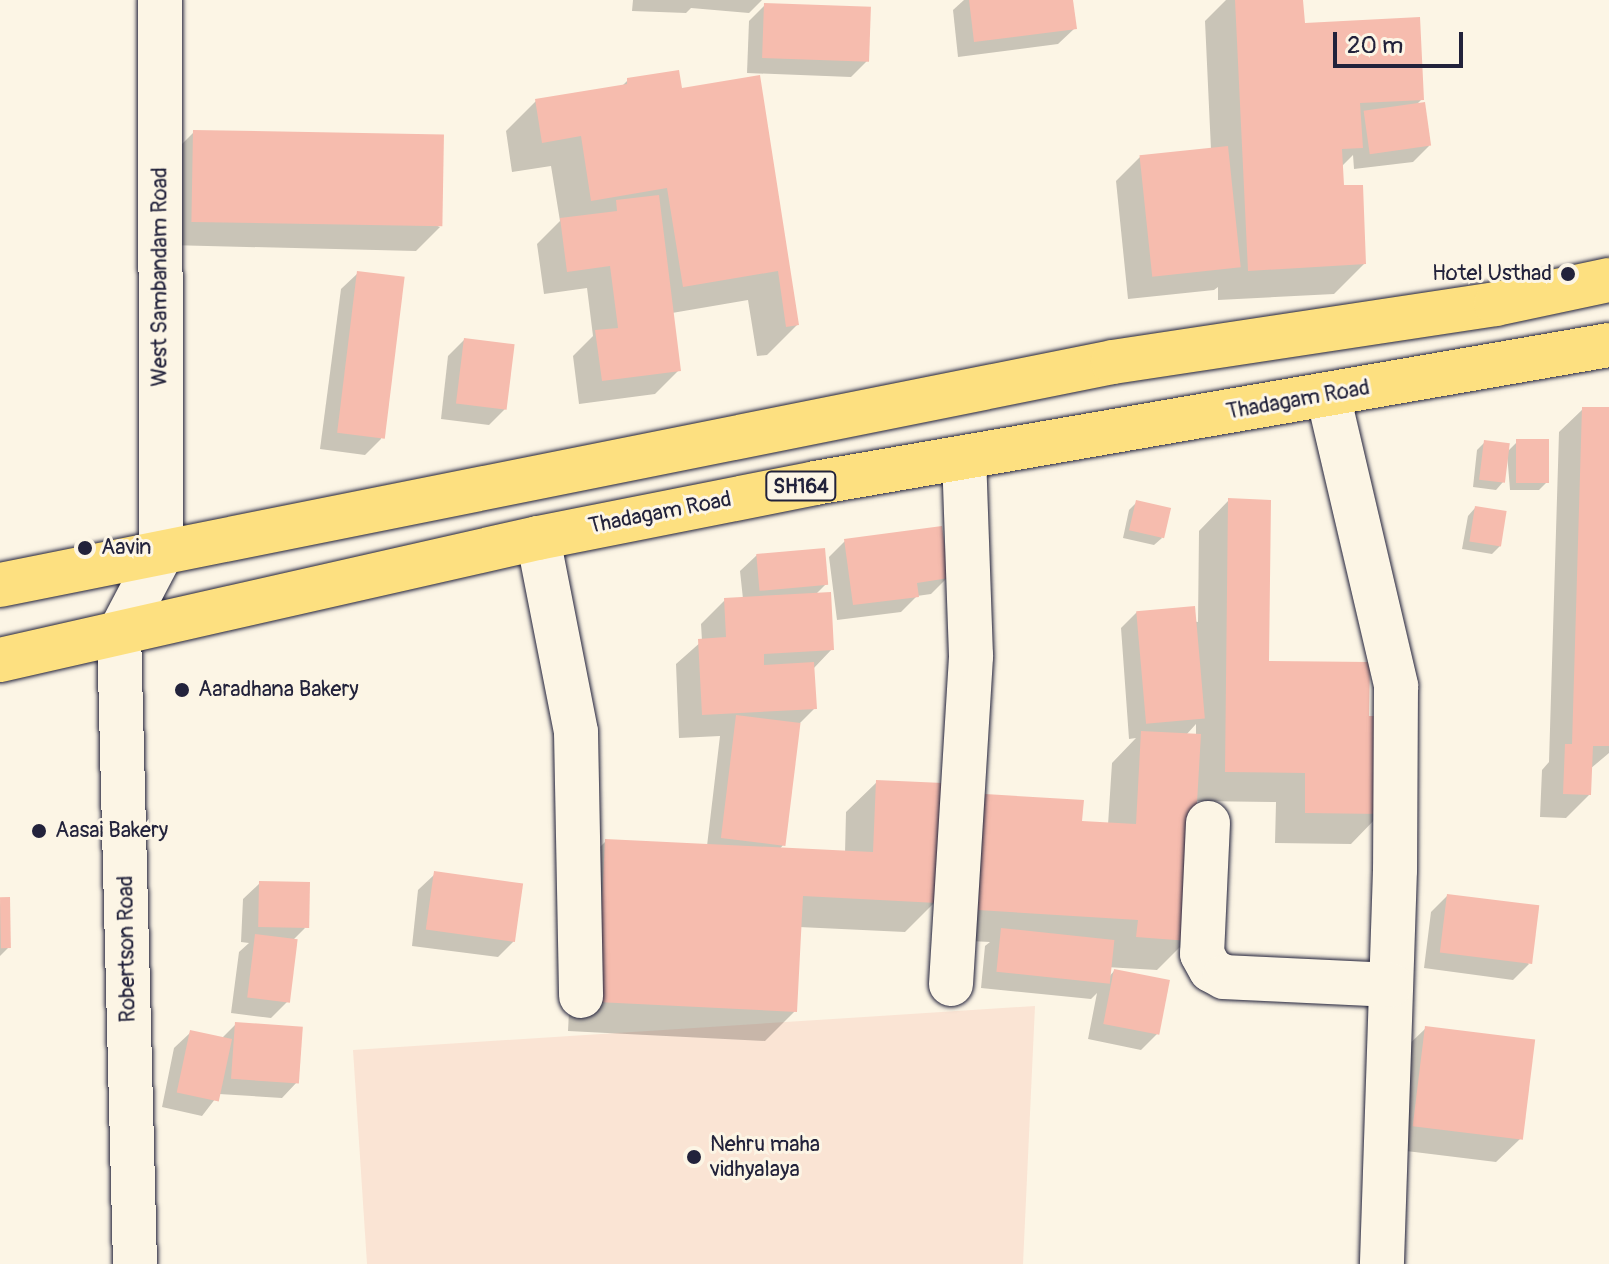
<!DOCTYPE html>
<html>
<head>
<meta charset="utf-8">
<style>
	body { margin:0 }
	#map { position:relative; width:1609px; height:1264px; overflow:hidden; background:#fcf5e5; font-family:Pangolin,sans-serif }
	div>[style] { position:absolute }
	.built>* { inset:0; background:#fae4d4 }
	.shadow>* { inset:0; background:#0003 }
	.building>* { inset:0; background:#f6bcae; transform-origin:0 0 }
	.roads { filter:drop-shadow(0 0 2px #22223b) drop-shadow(0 0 2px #22223b) }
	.minor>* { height:44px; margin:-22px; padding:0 22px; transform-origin:22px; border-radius:22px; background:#fcf5e5 }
	.major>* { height:44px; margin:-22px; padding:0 22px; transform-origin:22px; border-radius:22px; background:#fde080 }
	.dots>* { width:22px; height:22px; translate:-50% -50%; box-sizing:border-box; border:4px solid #fcf5e5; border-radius:50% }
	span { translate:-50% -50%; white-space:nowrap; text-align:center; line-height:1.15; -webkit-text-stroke:6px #fcf5e5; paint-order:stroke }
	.shield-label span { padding:2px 6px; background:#fcf5e5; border:2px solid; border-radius:6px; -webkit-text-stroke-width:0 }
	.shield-label { font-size:20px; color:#22223b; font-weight:700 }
	.poi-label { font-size:22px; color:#22223b }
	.right { translate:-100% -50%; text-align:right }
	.left { translate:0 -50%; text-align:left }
	.street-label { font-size:22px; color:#22223b }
	.scale { position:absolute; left:1333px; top:32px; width:130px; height:36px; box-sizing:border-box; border:4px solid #22223b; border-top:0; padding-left:10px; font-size:24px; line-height:28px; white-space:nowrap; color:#22223b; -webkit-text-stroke:6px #fcf5e5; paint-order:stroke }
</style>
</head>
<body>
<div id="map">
	<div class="built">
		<div style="clip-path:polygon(1035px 1006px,1023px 1264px,367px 1264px,353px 1050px)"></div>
	</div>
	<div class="shadow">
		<div style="clip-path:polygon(633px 0,762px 0,749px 13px,691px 8px,686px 13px,632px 11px)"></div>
		<div style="clip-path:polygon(964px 0,1071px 0,1075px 28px,1058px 44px,958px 57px,953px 10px)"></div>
		<div style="clip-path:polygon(1226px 0,1301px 0,1303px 25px,1422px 99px,1415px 106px,1429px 146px,1413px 162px,1354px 169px,1353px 155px,1341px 167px,1342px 187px,1364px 264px,1334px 294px,1218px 300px,1218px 287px,1214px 290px,1128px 299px,1116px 181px,1140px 157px,1211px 150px,1205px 21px)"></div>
		<div style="clip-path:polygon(765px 5px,867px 61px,851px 77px,747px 73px,749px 21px)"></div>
		<div style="clip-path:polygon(758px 78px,797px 325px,767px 355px,757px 356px,748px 300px,672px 313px,679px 370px,655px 394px,579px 404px,573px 356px,593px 336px,587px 288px,544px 294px,537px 244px,560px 221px,551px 166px,512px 172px,506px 131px,536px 101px,621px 87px,628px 80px,680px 90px)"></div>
		<div style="clip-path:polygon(194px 132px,440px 227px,416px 251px,168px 245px,170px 156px)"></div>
		<div style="clip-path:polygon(358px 273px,381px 439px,365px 455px,320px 449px,341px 289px)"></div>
		<div style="clip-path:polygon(464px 340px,505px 409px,489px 425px,441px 419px,448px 356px)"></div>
		<div style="clip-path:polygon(1583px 409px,1609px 409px,1609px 753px,1590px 769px,1590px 794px,1566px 818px,1540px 817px,1542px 770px,1549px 762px,1559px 432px)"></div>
		<div style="clip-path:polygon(1485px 442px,1507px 452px,1517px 442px,1547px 482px,1539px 490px,1510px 490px,1507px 453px,1503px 482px,1496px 490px,1473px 487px,1477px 450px)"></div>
		<div style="clip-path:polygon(evenodd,1229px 500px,1267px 663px,1367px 718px,1381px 813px,1351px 844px,1275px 843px,1276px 802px,1195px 801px,1187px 940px,1157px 970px,1106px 967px,1108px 978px,1114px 971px,1157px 1034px,1141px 1050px,1088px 1039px,1097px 993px,1091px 999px,981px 988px,985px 946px,990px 942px,949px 940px,956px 827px,986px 796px,1080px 823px,1108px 825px,1112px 763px,1136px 738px,1129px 739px,1121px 628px,1137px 612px,1198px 622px,1199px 531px,1229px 500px,1196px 724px,1196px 735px,1186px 735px,1196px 724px)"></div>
		<div style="clip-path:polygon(1137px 502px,1162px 538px,1154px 545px,1123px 538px,1129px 510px)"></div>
		<div style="clip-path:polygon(1475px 508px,1500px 546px,1492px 554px,1462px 549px,1468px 516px)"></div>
		<div style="clip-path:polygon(845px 541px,947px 578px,931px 594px,917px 596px,901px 612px,837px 620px,829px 557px)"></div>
		<div style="clip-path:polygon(757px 555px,826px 584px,815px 595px,832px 649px,813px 669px,815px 708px,799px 724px,783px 845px,779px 850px,845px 853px,846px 812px,877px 782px,935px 902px,905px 932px,799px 927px,795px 1011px,765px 1041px,568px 1031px,576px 871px,606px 841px,707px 846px,720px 736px,679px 738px,676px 664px,702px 641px,701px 624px,725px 600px,743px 599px,740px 571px)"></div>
		<div style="clip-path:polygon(435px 874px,514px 941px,498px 957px,412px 946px,418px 890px)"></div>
		<div style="clip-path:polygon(260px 883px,305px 928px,292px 941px,287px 1002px,271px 1018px,231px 1013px,239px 952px,249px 943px,241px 942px,243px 899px)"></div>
		<div style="clip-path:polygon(1447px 896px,1529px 964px,1513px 980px,1424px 968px,1431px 912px)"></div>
		<div style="clip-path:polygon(0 900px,9px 947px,0 956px)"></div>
		<div style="clip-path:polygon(236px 1024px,298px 1081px,282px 1098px,219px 1094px,202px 1116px,162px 1107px,174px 1048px,191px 1032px,221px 1039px)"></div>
		<div style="clip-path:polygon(1426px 1028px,1520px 1139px,1496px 1162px,1390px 1149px,1402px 1051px)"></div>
	</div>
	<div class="building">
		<div style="clip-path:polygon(969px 0,1073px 0,1077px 29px,974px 42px)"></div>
		<div style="clip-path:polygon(1235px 0,1303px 0,1305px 23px,1420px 17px,1424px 100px,1360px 103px,1363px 148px,1342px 149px,1344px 185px,1363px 185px,1366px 264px,1248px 271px)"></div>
		<div style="left:764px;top:3px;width:107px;height:55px;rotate:2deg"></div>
		<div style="clip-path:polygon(679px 70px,682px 88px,760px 75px,799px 325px,786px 327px,778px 271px,683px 287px,667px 188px,591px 201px,581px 136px,542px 143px,535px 99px,627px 84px,627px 78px)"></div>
		<div style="left:1425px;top:102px;width:44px;height:62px;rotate:82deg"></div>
		<div style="left:193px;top:130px;width:251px;height:92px;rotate:1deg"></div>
		<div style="left:1228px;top:146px;width:122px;height:89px;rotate:84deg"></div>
		<div style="clip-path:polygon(659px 195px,681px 371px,602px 381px,595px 330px,618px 328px,610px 266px,567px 272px,560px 218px,617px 211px,616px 200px)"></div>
		<div style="left:357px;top:271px;width:48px;height:163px;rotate:7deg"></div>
		<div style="left:464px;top:338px;width:51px;height:66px;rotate:7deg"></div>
		<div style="clip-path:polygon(1582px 407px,1609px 407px,1609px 746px,1593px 746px,1591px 795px,1563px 794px,1565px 744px,1572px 744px)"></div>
		<div style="left:1549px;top:439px;width:44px;height:33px;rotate:90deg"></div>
		<div style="left:1484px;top:440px;width:26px;height:40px;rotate:7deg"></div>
		<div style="clip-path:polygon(1228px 498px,1271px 500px,1269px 661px,1370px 662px,1369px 716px,1385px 716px,1383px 814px,1305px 813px,1305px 773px,1225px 772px)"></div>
		<div style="left:1136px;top:500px;width:36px;height:31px;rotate:13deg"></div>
		<div style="left:1475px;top:506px;width:32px;height:36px;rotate:9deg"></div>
		<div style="clip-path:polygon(942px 526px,949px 578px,917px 583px,919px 597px,853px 605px,844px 539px)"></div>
		<div style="left:825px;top:548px;width:37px;height:69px;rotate:85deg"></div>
		<div style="clip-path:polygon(831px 592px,834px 650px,764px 654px,764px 665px,814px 662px,817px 709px,702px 715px,698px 639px,726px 637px,724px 598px)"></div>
		<div style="left:1195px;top:606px;width:113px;height:59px;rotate:85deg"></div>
		<div style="left:736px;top:715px;width:65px;height:124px;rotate:7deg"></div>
		<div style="clip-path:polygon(1141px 731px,1201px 734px,1189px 941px,1136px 937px,1138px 920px,978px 910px,985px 794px,1084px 800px,1082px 821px,1136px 824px)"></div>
		<div style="clip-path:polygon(876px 780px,943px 783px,937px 903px,803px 896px,797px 1012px,597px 1002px,605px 839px,873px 852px)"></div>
		<div style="left:434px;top:871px;width:90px;height:59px;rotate:8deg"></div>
		<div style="left:259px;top:881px;width:51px;height:46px;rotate:1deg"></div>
		<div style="left:1447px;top:894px;width:93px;height:59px;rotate:7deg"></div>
		<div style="left:10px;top:897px;width:51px;height:10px;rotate:89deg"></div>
		<div style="left:1001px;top:928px;width:114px;height:44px;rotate:6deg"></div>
		<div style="left:255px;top:934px;width:43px;height:64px;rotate:7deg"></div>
		<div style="left:1114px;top:969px;width:57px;height:56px;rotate:11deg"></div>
		<div style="left:235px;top:1022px;width:68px;height:57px;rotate:4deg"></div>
		<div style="left:1425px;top:1026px;width:111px;height:101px;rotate:7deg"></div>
		<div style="left:190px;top:1030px;width:43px;height:64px;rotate:12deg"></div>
	</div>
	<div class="roads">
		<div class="minor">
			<div style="left:1328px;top:395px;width:299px;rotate:76.8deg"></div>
			<div style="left:1396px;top:686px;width:184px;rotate:90.3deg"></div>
			<div style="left:1395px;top:870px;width:394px;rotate:91.9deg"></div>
			<div style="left:538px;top:538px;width:198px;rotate:78.9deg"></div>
			<div style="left:576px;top:732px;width:264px;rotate:88.9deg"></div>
			<div style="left:1208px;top:823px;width:131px;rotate:92.6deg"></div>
			<div style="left:1202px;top:954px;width:18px;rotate:61deg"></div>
			<div style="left:1211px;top:970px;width:15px;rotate:28deg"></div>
			<div style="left:1224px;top:977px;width:167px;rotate:2.7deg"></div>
			<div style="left:951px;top:984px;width:329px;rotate:-86.5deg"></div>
			<div style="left:971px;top:656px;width:199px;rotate:-92deg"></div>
			<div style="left:135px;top:1264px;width:630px;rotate:-91.45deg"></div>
			<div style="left:119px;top:634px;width:90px;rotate:-62.3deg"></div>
			<div style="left:161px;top:554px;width:554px;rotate:-90.1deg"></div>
		</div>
		<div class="major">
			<div style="left:0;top:585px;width:1135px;rotate:-11.33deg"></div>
			<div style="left:1113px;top:362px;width:387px;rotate:-8.6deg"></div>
			<div style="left:1496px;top:304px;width:116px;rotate:-12deg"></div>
			<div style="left:0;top:660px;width:552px;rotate:-12.78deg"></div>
			<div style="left:538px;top:538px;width:282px;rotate:-11.2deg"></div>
			<div style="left:815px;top:483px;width:806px;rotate:-9.86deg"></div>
		</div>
	</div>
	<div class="dots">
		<div style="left:1568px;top:274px;background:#22223b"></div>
		<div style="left:85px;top:548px;background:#22223b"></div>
		<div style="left:182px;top:690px;background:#22223b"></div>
		<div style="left:39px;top:831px;background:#22223b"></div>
		<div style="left:694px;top:1157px;background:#22223b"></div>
	</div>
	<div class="shield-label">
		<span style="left:801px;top:486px">SH164</span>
	</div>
	<div class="poi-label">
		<span class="right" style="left:1552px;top:274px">Hotel Usthad</span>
		<span class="left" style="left:101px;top:548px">Aavin</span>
		<span class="left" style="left:198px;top:690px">Aaradhana Bakery</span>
		<span class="left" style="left:55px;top:831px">Aasai Bakery</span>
		<span class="left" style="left:710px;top:1157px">Nehru maha<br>vidhyalaya</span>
	</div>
	<div class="street-label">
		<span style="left:160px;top:277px;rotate:-90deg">West Sambandam Road</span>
		<span style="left:1298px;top:400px;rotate:-10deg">Thadagam Road</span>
		<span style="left:660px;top:513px;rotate:-11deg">Thadagam Road</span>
		<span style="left:127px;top:949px;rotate:-91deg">Robertson Road</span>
	</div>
	<div class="scale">20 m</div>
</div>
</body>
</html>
